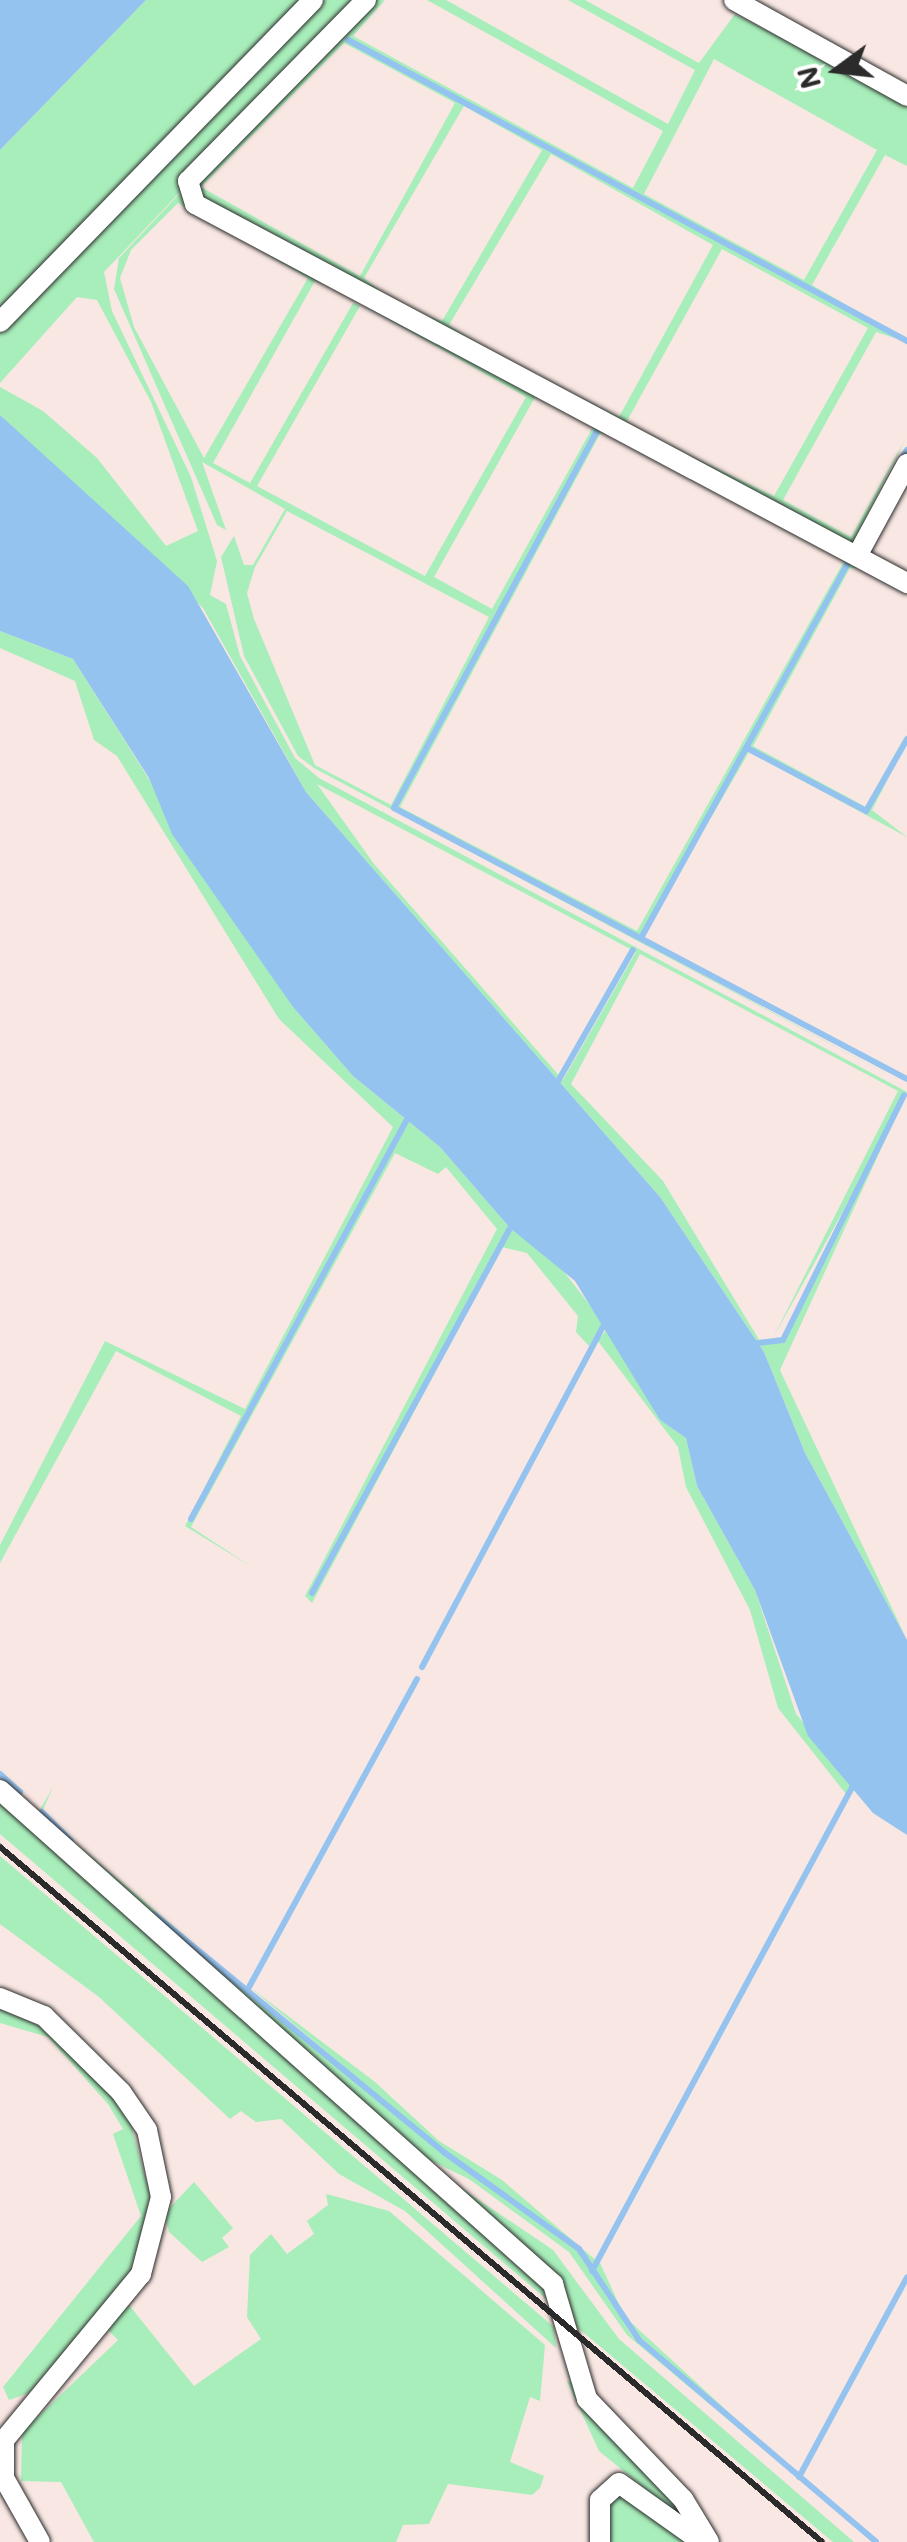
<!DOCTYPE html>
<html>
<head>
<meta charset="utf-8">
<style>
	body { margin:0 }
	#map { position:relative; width:907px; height:2542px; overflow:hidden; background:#f8e7e2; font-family:Mali,sans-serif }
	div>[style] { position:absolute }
	.green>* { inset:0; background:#a8eeba }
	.water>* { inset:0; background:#95c3f0 }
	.stream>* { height:6px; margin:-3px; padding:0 3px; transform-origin:3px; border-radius:3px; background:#95c3f0 }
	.roads { filter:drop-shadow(0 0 2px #2b2b2b) drop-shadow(0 0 2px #2b2b2b) }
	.street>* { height:20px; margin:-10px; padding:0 10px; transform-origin:10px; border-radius:10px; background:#fff }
	.rail>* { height:6px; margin:-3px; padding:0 3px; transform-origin:3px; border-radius:3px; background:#2b2b2b }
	span { translate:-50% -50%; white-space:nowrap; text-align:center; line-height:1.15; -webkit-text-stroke:8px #fff; paint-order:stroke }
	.north { position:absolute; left:787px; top:20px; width:100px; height:100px; -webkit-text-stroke:8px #fff; paint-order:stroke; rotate:255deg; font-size:28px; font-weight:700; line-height:40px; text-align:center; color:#2b2b2b }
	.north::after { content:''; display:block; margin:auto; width:35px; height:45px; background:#2b2b2b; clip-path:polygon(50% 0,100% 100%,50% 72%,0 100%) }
</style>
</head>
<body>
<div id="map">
	<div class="green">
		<div style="clip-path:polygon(146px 0,304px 0,0 314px,0 150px)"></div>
		<div style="clip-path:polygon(evenodd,317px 0,363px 0,104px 272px,112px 311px,191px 477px,217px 561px,210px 595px,226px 604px,240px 656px,295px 758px,319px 778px,907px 1092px,780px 1370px,907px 1640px,805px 1453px,764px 1352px,660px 1197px,306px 792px,203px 608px,0 415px,0 387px,43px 411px,97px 458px,166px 546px,198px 531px,151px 402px,97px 300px,77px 297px,0 383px,0 330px,317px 0,317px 784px,636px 952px,563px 1080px,374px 864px,317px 784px,317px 0,640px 954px,898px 1091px,773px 1338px,906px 1097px,783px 1341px,761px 1343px,663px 1181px,571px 1084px,640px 954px)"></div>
		<div style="clip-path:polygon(evenodd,371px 0,385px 0,353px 36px,633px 188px,663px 131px,427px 0,446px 0,668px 124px,695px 70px,568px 0,585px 0,699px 63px,735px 14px,907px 103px,907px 166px,885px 155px,812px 285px,907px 340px,347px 39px,907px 342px,876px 332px,783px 500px,851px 537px,907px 436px,852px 544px,907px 452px,861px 545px,848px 546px,637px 435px,810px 522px,639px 431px,774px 496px,868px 328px,722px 249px,627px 421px,634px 429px,501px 357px,619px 417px,713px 245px,551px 154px,449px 325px,488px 351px,414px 312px,442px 321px,542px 150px,464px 106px,364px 278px,406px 312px,196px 199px,196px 178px,371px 0,344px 43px,455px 103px,360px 276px,201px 187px,344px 43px,371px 0,714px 59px,877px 150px,804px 280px,644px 194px,714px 59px)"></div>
		<div style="clip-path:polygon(evenodd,183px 190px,189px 205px,358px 295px,315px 281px,213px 463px,250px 483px,353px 303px,360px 306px,257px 486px,425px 576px,526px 397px,365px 306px,434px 335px,538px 392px,434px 577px,492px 609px,594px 425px,563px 405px,619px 434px,600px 434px,400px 807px,637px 931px,844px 561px,807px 533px,869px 568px,850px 568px,753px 746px,866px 807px,907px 732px,866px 810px,749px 747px,849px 560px,639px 936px,399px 811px,907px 1085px,314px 768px,298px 756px,244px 656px,221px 557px,234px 536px,244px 565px,253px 565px,285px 509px,202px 462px,226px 530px,217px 525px,114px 289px,119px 258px,183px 190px,178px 203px,308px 278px,204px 458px,134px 327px,120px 278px,131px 250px,178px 203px,183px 190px,287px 511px,489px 617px,391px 805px,315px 765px,254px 619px,247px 593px,255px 567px,287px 511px)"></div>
		<div style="clip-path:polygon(0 631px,73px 659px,293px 1007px,353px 1076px,440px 1147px,510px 1228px,554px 1259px,603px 1322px,589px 1346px,576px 1332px,578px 1316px,527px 1253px,502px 1247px,312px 1603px,305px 1596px,497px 1229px,446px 1167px,438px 1174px,395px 1153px,191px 1527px,252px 1567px,185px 1526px,241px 1416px,116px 1351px,0 1563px,0 1545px,105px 1341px,245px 1409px,393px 1127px,279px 1019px,117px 756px,94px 740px,75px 681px,0 648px)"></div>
		<div style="clip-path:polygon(907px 742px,872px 810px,907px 837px,749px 752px,642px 937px,748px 749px,867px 813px)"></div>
		<div style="clip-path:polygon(607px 1329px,660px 1420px,686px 1438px,697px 1486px,755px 1590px,796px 1714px,853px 1781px,846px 1794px,778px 1708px,750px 1610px,686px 1487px,678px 1447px,598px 1341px)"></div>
		<div style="clip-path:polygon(53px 1787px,41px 1814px,442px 2153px,578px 2251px,633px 2337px,874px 2542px,627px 2335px,569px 2252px,469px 2179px,413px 2152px,38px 1813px)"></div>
		<div style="clip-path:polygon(0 1796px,543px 2279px,558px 2309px,0 1834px)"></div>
		<div style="clip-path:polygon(0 1856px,554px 2327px,556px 2348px,405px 2211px,339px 2174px,281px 2119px,256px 2122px,241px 2111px,230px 2119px,99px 1997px,0 1924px)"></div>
		<div style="clip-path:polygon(251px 1988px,375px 2082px,439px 2141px,502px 2180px,598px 2262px,592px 2267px,580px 2248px,448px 2154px)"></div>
		<div style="clip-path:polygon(0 2009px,39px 2025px,127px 2110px,152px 2202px,138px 2265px,29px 2393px,9px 2400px,3px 2387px,141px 2216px,113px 2134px,123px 2129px,108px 2104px,48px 2037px,0 2023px)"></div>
		<div style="clip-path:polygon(445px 2177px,553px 2250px,619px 2339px,854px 2542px,833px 2542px,571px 2322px,565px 2290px)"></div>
		<div style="clip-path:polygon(194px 2182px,233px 2228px,222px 2238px,229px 2247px,202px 2262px,169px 2232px,164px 2214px)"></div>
		<div style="clip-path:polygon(326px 2194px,389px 2211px,545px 2345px,540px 2401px,530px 2397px,510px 2462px,544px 2476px,540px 2488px,532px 2495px,448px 2484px,429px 2524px,403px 2525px,396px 2542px,94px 2542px,61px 2482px,21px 2481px,22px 2432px,118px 2340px,107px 2329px,129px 2305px,194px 2386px,261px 2339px,247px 2317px,250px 2255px,271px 2234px,287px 2254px,314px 2234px,307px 2221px,328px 2205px)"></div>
		<div style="clip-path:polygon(600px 2263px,625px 2317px,798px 2476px,620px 2319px,593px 2271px)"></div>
		<div style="clip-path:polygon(567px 2381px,574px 2383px,697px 2531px,599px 2451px)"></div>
		<div style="clip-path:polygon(622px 2494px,692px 2542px,603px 2542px,610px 2499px)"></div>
	</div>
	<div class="water">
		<div style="clip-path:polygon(0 0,146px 0,0 150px)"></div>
		<div style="clip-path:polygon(0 415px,188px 586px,306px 792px,660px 1197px,764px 1352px,805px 1453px,907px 1640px,907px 1835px,873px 1813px,808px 1736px,755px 1590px,697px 1486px,686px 1438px,660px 1420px,575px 1281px,510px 1228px,440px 1147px,353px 1076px,293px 1007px,172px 834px,149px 778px,73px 659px,0 631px)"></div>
	</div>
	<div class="stream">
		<div style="left:348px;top:40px;width:635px;rotate:28.3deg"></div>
		<div style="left:597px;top:431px;width:428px;rotate:118.3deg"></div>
		<div style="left:394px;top:808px;width:580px;rotate:27.85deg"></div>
		<div style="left:900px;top:462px;width:14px;rotate:-60deg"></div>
		<div style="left:747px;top:748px;width:135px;rotate:27.9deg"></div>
		<div style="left:866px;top:811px;width:83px;rotate:-60.3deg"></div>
		<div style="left:641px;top:938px;width:431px;rotate:-61.1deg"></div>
		<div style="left:557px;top:1083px;width:153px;rotate:-60.3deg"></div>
		<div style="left:758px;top:1343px;width:25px;rotate:-7deg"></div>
		<div style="left:783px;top:1340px;width:273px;rotate:-63.7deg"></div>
		<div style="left:191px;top:1519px;width:454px;rotate:-61.6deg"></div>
		<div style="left:312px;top:1593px;width:415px;rotate:-61.5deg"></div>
		<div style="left:422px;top:1667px;width:387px;rotate:-62deg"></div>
		<div style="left:0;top:1774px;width:27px;rotate:42deg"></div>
		<div style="left:42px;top:1812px;width:40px;rotate:45deg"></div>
		<div style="left:154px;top:1914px;width:377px;rotate:39.4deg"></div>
		<div style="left:445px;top:2153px;width:165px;rotate:35.6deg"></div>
		<div style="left:579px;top:2249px;width:109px;rotate:56.6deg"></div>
		<div style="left:639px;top:2340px;width:311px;rotate:40.4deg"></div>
		<div style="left:248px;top:1989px;width:353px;rotate:-61.4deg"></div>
		<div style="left:592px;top:2271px;width:555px;rotate:-61.73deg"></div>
		<div style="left:799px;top:2477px;width:227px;rotate:-61.6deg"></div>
	</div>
	<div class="roads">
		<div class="street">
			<div style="left:366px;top:0;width:254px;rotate:134.5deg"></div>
			<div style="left:188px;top:181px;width:24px;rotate:73deg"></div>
			<div style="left:195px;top:204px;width:807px;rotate:28.03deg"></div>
			<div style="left:734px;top:0;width:198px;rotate:29deg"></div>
			<div style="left:0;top:322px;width:449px;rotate:-45.8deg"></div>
			<div style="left:857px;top:556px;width:105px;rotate:-61.5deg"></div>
			<div style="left:0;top:1790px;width:742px;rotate:41.77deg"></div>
			<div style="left:553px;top:2284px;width:120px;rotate:73.5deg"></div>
			<div style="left:587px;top:2399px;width:139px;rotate:46.2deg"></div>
			<div style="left:683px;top:2499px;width:50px;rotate:58.8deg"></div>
			<div style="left:0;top:1998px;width:48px;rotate:22.2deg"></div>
			<div style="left:44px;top:2016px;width:108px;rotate:44.6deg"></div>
			<div style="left:121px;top:2092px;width:46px;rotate:55.6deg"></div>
			<div style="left:147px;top:2130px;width:68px;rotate:78.2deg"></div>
			<div style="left:161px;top:2197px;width:80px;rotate:104.6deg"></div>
			<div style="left:141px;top:2274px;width:215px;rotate:129.5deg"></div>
			<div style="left:4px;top:2440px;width:38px;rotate:90deg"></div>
			<div style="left:4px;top:2478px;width:73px;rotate:60.6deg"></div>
			<div style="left:600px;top:2542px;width:42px;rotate:-90deg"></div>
			<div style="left:600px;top:2500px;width:25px;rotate:-42deg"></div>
			<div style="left:619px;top:2483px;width:102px;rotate:35.4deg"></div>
		</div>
	</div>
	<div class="rail">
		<div style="left:0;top:1847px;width:1076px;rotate:40.21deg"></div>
	</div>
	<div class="north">N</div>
</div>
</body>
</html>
